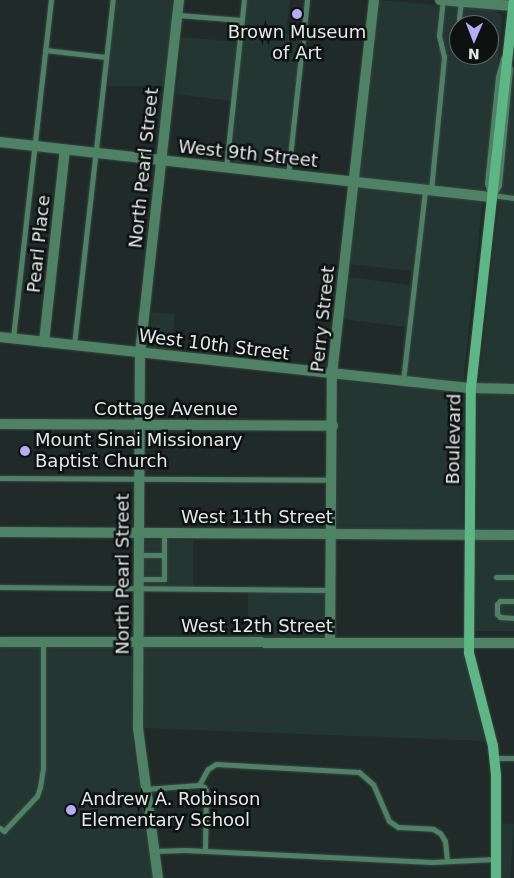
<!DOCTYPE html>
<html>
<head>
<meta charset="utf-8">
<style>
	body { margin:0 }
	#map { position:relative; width:514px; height:878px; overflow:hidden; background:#202a28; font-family:"DejaVu Sans",sans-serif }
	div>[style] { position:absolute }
	.built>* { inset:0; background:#243632; transform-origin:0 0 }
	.roads { filter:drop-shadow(0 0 1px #3b4543) drop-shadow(0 0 1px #3b4543) }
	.service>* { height:5px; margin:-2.5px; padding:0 2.5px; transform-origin:2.5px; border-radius:2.5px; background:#4d8265 }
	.minor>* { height:10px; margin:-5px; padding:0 5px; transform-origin:5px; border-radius:5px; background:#4d8265 }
	.tertiary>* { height:10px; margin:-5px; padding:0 5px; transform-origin:5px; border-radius:5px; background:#4d8265 }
	.secondary>* { height:10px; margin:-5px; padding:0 5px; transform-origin:5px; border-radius:5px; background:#5db686 }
	.dots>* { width:14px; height:14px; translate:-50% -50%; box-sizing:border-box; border:2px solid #0d1211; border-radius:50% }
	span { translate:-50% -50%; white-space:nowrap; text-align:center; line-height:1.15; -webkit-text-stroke:5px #0d1211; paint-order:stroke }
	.poi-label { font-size:18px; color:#e3e9e8 }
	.left { translate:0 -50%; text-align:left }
	.street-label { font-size:18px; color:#e3e9e8 }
	.north { position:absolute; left:449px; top:15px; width:50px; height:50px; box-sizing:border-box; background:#0d1211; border:1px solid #636867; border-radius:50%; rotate:181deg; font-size:14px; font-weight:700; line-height:20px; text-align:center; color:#e3e9e8 }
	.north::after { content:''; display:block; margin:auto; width:18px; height:22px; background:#b6acf8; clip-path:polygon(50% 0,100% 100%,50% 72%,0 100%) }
</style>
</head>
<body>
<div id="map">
	<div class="built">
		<div style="left:109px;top:0;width:63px;height:86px"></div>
		<div style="clip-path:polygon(242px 0,290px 0,286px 34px,301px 35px,287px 169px,224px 162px,231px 101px,176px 94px,182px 37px,238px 42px)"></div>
		<div style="clip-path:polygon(evenodd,379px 0,493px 10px,501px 15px,502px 22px,464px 374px,463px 541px,336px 540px,339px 380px,399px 387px,405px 327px,344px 319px,349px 277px,409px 285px,411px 271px,350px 264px,379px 0,459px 25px,489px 25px,489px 55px,459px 55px,459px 25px)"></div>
		<div style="clip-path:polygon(514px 66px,514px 631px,474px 631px,477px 398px)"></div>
		<div style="left:152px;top:312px;width:23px;height:36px;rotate:5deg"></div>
		<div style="left:145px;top:540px;width:48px;height:50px"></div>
		<div style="clip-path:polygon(248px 586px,336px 587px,336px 637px,463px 637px,465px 659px,487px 741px,144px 728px,145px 636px,248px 636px)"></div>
		<div style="clip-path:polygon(0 647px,132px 648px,133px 743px,153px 878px,0 878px)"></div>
		<div style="left:501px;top:823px;width:13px;height:55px;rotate:4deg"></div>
	</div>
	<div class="roads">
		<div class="service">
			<div style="left:178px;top:15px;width:64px;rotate:4.5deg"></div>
			<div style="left:457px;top:38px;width:36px;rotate:-84deg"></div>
			<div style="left:45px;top:50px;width:61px;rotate:6.5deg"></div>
			<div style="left:226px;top:168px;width:169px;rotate:-83.9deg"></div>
			<div style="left:288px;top:175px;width:176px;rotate:-83.8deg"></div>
			<div style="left:431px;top:190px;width:134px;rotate:-84.4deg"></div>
			<div style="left:444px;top:57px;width:22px;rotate:-103deg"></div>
			<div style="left:439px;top:36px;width:36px;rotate:-84deg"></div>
			<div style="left:496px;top:191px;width:7px;rotate:-63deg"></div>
			<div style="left:499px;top:185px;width:117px;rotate:-84.6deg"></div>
			<div style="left:490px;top:193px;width:10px;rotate:-107deg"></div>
			<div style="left:487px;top:183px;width:107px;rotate:-84.1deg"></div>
			<div style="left:498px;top:77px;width:20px;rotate:-75deg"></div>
			<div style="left:492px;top:195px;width:22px;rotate:8deg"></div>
			<div style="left:13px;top:338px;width:340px;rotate:-83.6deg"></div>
			<div style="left:74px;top:345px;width:347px;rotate:-83.6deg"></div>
			<div style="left:403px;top:381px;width:192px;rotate:-83.4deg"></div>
			<div style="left:0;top:478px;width:332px;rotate:0.3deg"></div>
			<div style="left:139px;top:555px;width:25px"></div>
			<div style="left:496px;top:577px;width:18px"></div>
			<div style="left:139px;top:579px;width:25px"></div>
			<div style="left:164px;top:579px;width:46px;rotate:-90deg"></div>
			<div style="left:0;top:587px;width:330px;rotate:0.5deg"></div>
			<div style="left:514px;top:601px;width:14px;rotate:180deg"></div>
			<div style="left:500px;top:601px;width:4px;rotate:135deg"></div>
			<div style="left:497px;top:604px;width:10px;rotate:90deg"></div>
			<div style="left:497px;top:614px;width:4px;rotate:45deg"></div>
			<div style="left:500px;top:617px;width:14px;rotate:4deg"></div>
			<div style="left:495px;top:758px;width:19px"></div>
			<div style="left:199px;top:785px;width:18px;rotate:-61deg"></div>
			<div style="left:208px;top:769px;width:9px;rotate:-32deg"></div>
			<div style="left:216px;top:764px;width:143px;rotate:3.2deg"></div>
			<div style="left:359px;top:772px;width:18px;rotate:41deg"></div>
			<div style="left:373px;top:784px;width:40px;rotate:66.6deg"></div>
			<div style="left:389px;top:821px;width:11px;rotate:34deg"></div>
			<div style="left:398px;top:827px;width:35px;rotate:3deg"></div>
			<div style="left:433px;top:829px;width:8px;rotate:30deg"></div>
			<div style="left:440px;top:833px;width:9px;rotate:58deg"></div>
			<div style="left:445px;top:841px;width:20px;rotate:84deg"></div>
			<div style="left:145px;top:789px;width:54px;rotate:-4.2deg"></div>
			<div style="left:199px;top:785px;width:5px;rotate:22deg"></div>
			<div style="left:204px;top:787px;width:4px;rotate:63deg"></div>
			<div style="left:206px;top:791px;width:60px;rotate:91deg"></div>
			<div style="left:0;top:828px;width:5px;rotate:37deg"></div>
			<div style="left:4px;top:831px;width:48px;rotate:-46.7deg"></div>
			<div style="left:37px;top:796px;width:9px;rotate:-72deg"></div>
			<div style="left:40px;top:787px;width:19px;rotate:-81deg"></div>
			<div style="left:43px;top:768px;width:126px;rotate:-90deg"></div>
			<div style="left:154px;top:851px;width:31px;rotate:-2deg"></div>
			<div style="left:185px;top:850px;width:247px;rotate:2.8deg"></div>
			<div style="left:432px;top:862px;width:64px;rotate:-2.7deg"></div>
		</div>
		<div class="minor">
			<div style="left:0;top:142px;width:495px;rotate:6.4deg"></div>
			<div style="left:0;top:337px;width:474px;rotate:6.2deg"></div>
			<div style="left:471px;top:388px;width:43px;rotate:1.3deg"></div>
			<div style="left:44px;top:342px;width:193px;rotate:-83.8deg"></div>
			<div style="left:0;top:424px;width:333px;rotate:0.3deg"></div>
			<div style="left:0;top:532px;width:514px;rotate:0.33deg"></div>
			<div style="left:0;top:642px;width:514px;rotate:0.11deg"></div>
			<div style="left:330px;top:643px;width:269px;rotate:-89.6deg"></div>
			<div style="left:332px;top:374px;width:376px;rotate:-83.6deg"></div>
		</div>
		<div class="tertiary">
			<div style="left:440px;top:0;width:74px;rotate:4.6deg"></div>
			<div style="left:158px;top:878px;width:151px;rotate:-97.6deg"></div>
			<div style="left:138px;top:728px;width:375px;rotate:-89.7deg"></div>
			<div style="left:140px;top:353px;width:355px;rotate:-83.7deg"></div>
		</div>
		<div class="secondary">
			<div style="left:496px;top:878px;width:103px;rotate:-90deg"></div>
			<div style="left:496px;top:775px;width:29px;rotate:-96deg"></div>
			<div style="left:493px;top:746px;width:96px;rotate:-104.5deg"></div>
			<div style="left:469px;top:653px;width:265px;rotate:-89.6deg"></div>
			<div style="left:471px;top:388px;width:390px;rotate:-83.7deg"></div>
		</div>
	</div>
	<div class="dots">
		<div style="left:297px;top:14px;background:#b6acf8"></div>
		<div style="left:25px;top:451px;background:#b6acf8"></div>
		<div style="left:71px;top:810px;background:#b6acf8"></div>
	</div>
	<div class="poi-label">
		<span style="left:297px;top:43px">Brown Museum<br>of Art</span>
		<span class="left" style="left:35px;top:451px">Mount Sinai Missionary<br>Baptist Church</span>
		<span class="left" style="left:81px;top:810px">Andrew A. Robinson<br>Elementary School</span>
	</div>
	<div class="street-label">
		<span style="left:248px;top:154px;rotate:6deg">West 9th Street</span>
		<span style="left:144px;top:168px;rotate:-84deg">North Pearl Street</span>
		<span style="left:39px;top:244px;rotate:-84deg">Pearl Place</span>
		<span style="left:323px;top:319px;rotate:-84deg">Perry Street</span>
		<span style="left:214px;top:345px;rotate:7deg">West 10th Street</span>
		<span style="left:166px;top:409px">Cottage Avenue</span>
		<span style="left:454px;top:439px;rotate:-89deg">Boulevard</span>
		<span style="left:257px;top:517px">West 11th Street</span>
		<span style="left:123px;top:574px;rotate:-90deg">North Pearl Street</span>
		<span style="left:257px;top:626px">West 12th Street</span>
	</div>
	<div class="north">N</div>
</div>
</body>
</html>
